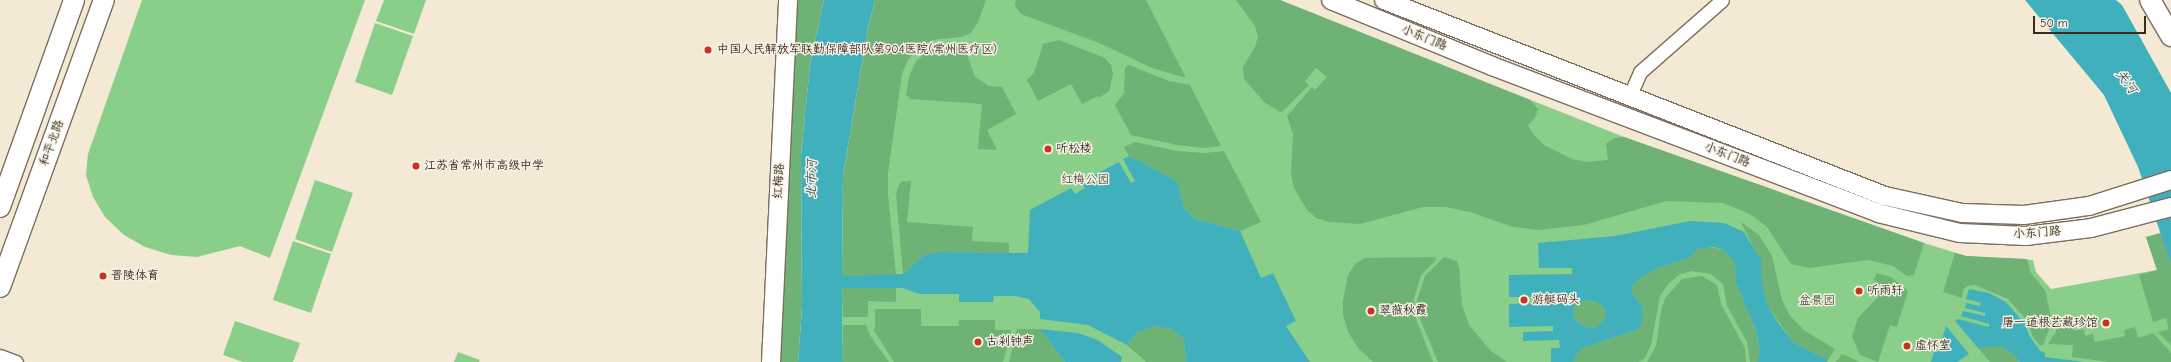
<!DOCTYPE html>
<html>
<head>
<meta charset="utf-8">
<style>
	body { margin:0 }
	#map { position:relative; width:2171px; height:362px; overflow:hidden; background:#f4e9d4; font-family:"Comic Neue","LXGW WenKai TC",sans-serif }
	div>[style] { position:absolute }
	.green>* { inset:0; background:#89cf89 }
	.forest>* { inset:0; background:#6eb275 }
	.water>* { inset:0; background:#41b0bd }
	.roads { filter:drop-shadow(1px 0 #7c6d5e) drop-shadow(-1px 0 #7c6d5e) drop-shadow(0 1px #7c6d5e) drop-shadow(0 -1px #7c6d5e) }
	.street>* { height:13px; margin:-6.5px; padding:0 6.5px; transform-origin:6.5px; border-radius:6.5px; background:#fff }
	.secondary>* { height:18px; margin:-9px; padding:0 9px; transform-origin:9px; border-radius:9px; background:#fff }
	.primary>* { height:20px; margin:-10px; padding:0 10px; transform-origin:10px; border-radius:10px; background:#fff }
	.dots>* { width:11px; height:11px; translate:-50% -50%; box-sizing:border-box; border:2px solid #f7f3e8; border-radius:50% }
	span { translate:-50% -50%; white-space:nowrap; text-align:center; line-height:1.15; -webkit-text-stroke:3px #f7f3e8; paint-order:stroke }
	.street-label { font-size:12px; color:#3b2a1e }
	.poi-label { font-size:12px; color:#3b2a1e }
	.left { translate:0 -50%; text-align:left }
	.right { translate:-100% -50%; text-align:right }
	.park-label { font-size:12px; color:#4e5339 }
	.water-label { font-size:13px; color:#3d5956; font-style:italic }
	.scale { position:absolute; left:2033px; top:16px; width:113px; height:18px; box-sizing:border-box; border:2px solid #3b2a1e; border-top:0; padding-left:5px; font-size:12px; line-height:14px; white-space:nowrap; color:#3b2a1e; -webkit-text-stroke:3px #f7f3e8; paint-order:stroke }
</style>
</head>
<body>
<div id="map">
	<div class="green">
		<i style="clip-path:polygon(142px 0,365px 0,270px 258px,240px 246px,197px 257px,171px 255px,145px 247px,124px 235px,105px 217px,93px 197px,86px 175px,88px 154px)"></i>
		<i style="clip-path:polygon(384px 0,426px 0,414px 34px,376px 21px)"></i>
		<i style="clip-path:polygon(875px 0,1280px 0,1624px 137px,1924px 243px,1966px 256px,2033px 260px,2036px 272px,2051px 289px,2157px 270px,2146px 237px,2161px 233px,2171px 264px,2171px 362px,842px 362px,842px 276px)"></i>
		<i style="clip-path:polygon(375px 23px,413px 36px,392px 95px,355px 82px)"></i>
		<i style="clip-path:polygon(315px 180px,353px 193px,332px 252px,295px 239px)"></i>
		<i style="clip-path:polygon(293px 241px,331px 254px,311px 313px,273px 300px)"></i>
		<i style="clip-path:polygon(235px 321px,300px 343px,293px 362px,243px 362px,223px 355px)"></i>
		<i style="clip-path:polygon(458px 352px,480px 360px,479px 362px,454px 362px)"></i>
	</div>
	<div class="forest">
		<i style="clip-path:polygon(791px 0,824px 0,810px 65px,801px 154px,802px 307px,798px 362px,775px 362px)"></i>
		<i style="clip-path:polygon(875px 0,986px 0,978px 22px,971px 33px,961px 37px,932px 40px,919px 47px,908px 60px,902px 74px,888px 173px,888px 194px,896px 275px,842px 276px,843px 176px,867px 32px)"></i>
		<i style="clip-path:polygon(1016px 0,1146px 0,1186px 78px,1152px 68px,1099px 43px,1021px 14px,1015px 6px)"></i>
		<i style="clip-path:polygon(1236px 0,1280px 0,1530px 100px,1538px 109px,1535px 118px,1528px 125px,1534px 135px,1544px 145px,1572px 159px,1587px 162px,1608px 160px,1606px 143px,1615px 138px,1624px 137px,1924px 243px,1914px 275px,1907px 276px,1893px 266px,1868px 260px,1809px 268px,1791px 264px,1767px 227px,1750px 214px,1723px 203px,1666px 201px,1584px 225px,1538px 230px,1513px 227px,1470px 212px,1445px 207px,1423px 207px,1360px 224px,1329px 222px,1316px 218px,1307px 210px,1294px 188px,1291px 175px,1293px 134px,1287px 116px,1312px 87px,1315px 90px,1327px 77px,1316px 68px,1305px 81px,1309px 85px,1283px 111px,1280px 112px,1264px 102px,1244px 79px,1243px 67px,1255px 47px,1258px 37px,1255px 26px)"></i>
		<i style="clip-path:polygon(1059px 40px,1105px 58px,1111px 65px,1113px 74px,1109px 91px,1099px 98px,1098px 96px,1082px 104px,1071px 84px,1038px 101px,1027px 80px,1034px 73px,1043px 44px)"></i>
		<i style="clip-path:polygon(945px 46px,959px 46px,965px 49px,975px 77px,989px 86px,1002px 87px,1016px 114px,987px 130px,997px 150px,978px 149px,982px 104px,911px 99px,906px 95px,909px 77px,916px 61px,929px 50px)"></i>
		<i style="clip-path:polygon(1129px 65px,1169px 81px,1190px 85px,1221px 146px,1204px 148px,1177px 145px,1131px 135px,1115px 105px,1124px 93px,1125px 67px)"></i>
		<i style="clip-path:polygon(1135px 142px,1177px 151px,1204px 153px,1224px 151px,1261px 222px,1240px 231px,1195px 219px,1184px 208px,1177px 181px,1129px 156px,1124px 147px)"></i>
		<i style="clip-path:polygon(903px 181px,911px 181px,907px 222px,973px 227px,972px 241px,1009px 243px,1009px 253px,938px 252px,924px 255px,903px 274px,896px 194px,899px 184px)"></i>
		<i style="clip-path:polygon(1741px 222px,1759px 235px,1772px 256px,1782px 300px,1790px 316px,1805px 331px,1835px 349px,1828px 360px,1794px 343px,1768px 307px,1762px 283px,1760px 260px)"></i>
		<i style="clip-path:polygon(2161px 233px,2171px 264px,2171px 345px,2158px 332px,2169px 329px,2166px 318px,2153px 322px,2139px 275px,2157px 270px,2146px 237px)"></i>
		<i style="clip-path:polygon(1706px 247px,1722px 249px,1735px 263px,1736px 283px,1756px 330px,1760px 352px,1757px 362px,1750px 362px,1747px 342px,1727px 306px,1723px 284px,1711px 274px,1692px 271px,1680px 274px,1669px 283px,1660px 296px,1651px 345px,1645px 358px,1639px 362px,1573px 362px,1580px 349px,1639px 329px,1642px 322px,1642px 306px,1631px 292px,1632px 285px,1640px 278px,1658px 268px,1689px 258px,1697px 249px)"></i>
		<i style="clip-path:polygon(1955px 253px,1966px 256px,2027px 259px,2031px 273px,2045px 290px,2052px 322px,2043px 345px,2040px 346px,2032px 335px,2029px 323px,2008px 299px,1975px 285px,1967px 286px,1963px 290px,1962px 298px,1943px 292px)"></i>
		<i style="clip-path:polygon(1435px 257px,1436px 260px,1421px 275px,1414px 299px,1414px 314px,1433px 362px,1373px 362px,1358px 348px,1348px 332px,1343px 314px,1343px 300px,1348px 275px,1355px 264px,1365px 258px)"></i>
		<i style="clip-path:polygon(1444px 257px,1457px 261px,1459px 267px,1462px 305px,1469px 325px,1491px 351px,1507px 362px,1438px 362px,1418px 314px,1417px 300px,1425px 276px)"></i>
		<i style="clip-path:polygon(1877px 273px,1891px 277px,1908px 291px,1897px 327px,1890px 325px,1878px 362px,1860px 355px,1852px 336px,1858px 318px,1879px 296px,1874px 279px)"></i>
		<i style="clip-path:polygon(1702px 276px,1717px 285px,1721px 304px,1745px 348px,1746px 362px,1647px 362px,1656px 346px,1661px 311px,1665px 298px,1682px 279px)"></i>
		<i style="clip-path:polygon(842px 288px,896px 288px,896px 302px,868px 301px,868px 317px,843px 317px)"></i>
		<i style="clip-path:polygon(1586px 300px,1597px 302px,1606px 310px,1604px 320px,1595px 328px,1583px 326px,1573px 317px,1574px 306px)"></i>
		<i style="clip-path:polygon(875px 309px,921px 309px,921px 326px,959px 326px,959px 320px,995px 320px,995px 330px,1011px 330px,1009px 341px,1003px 362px,894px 362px,873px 329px,875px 329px)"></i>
		<i style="clip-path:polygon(2071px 316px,2074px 331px,2084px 329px,2085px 336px,2093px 334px,2095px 342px,2125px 336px,2124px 330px,2135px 327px,2138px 338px,2153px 333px,2171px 353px,2171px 362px,2109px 362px,2072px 357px,2073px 345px,2048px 344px,2056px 332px,2057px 319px)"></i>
		<i style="clip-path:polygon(843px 325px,866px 325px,871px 337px,889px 362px,842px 362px)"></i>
		<i style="clip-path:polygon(1155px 326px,1171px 329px,1184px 339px,1186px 362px,1146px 362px,1127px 345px,1137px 332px)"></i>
		<i style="clip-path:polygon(1017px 329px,1040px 329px,1065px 362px,1009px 362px)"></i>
		<i style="clip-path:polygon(1992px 346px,2000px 346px,2013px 354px,2020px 362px,1990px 362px,1978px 348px)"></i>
		<i style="clip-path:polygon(1842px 354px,1849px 357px,1860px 362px,1836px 362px)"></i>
	</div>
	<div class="water">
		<i style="clip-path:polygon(824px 0,875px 0,867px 32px,843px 176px,842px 276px,903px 274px,924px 255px,938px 252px,1028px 253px,1030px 210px,1071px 188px,1075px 194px,1085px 188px,1081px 182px,1119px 162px,1131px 183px,1135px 181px,1123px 159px,1129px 156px,1177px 181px,1184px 208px,1195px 219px,1240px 231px,1261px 278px,1273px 273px,1296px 321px,1286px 326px,1310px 362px,1186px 362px,1184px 339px,1171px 329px,1155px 326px,1137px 332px,1127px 345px,1088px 325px,1040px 319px,1040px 312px,1029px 299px,1015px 296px,994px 296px,993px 302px,959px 302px,959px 294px,919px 294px,902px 288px,842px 288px,842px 362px,798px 362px,802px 307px,801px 154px,810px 65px)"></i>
		<i style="clip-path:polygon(2025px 0,2116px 0,2122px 5px,2171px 93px,2171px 264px,2138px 167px,2104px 95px)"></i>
		<i style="clip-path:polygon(evenodd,1690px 221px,1724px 223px,1744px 232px,1761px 260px,1762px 283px,1768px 307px,1779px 324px,1794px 343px,1828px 360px,1827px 362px,1757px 362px,1760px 352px,1756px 330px,1736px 283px,1735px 263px,1722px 249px,1714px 247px,1697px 249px,1689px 258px,1658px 268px,1640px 278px,1633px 285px,1631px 292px,1642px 306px,1642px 322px,1639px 329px,1580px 349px,1573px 362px,1551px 362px,1551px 348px,1560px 348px,1559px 340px,1523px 341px,1523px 332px,1553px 331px,1553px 326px,1509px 327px,1509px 304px,1551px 303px,1551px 297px,1509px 297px,1509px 275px,1572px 274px,1572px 268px,1539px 268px,1538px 243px,1615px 236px,1690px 221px,1586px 300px,1597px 302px,1606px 310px,1604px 320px,1595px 328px,1583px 326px,1573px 317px,1574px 306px,1586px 300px)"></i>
		<i style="clip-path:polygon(1969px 289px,1989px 293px,2006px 302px,2025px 324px,2029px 335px,2040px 351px,2045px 353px,2045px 357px,2085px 362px,2020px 362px,2013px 354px,2000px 346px,1978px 348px,1955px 321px,1958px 319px,1989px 327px,1989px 324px,1961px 316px,1963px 311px,1985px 316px,1985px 313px,1965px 308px,1966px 303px,1980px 306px,1981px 303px,1966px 299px)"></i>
		<i style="clip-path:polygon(1946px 326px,1969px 354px,1957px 362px,1931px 362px,1934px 352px,1938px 352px)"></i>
		<i style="clip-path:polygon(1040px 329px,1078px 333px,1098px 340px,1122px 357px,1121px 362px,1065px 362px)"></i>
	</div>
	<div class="roads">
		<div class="street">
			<i style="left:1629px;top:97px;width:27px;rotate:-66deg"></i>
			<i style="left:1640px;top:72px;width:109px;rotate:-41.3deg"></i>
			<i style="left:0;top:356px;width:17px;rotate:21deg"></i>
		</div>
		<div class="secondary">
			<i style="left:1331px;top:0;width:174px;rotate:22.3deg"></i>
			<i style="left:1492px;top:66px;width:413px;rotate:20.8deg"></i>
			<i style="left:1878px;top:213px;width:84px;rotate:13.7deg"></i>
			<i style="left:1960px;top:233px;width:66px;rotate:2.6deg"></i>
			<i style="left:2026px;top:236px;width:65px;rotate:-7deg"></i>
			<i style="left:2091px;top:228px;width:83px;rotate:-14.7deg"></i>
			<i style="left:1384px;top:0;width:538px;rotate:21.37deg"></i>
			<i style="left:1885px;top:196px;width:79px;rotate:12.4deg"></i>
			<i style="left:1962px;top:213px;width:62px;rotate:1.8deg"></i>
			<i style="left:2024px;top:215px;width:66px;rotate:-7.9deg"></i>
			<i style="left:2089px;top:206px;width:86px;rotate:-17.6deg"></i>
			<i style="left:771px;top:362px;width:362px;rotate:-87.3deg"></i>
		</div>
		<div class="primary">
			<i style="left:2150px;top:0;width:42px;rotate:59.7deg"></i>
			<i style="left:0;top:207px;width:220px;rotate:-70.3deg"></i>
			<i style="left:0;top:287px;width:305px;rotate:-70.1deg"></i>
		</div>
	</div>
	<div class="dots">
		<i style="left:708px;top:50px;background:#c8321e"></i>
		<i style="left:1048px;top:149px;background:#c8321e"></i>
		<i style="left:416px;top:166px;background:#c8321e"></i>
		<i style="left:103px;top:276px;background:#c8321e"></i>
		<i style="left:1859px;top:291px;background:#c8321e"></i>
		<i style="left:1524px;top:300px;background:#c8321e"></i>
		<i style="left:1371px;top:311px;background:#c8321e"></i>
		<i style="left:2106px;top:323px;background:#c8321e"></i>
		<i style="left:978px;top:342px;background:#c8321e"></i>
		<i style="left:1907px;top:346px;background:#c8321e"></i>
	</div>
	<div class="street-label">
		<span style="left:1424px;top:38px;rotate:22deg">小东门路</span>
		<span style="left:52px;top:143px;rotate:-70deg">和平北路</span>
		<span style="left:1727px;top:155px;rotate:21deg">小东门路</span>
		<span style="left:779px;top:181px;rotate:-87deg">红梅路</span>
		<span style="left:2037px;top:233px;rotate:-4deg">小东门路</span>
	</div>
	<div class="poi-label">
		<span class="left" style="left:717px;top:50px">中国人民解放军联勤保障部队第904医院(常州医疗区)</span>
		<span class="left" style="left:1056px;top:149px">听松楼</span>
		<span class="left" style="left:424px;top:166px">江苏省常州市高级中学</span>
		<span class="left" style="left:111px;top:276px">晋陵体育</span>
		<span class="left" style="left:1867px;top:291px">听雨轩</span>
		<span class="left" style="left:1532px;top:300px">游艇码头</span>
		<span class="left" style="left:1379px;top:311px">翠薇秋霞</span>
		<span class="right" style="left:2098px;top:323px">屠一道根艺藏珍馆</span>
		<span class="left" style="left:986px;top:342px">古刹钟声</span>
		<span class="left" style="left:1915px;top:346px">虚怀室</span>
	</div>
	<div class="park-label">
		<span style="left:1085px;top:180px">红梅公园</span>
		<span style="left:1817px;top:301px">盆景园</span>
	</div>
	<div class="water-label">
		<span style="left:2126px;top:82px;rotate:54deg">关河</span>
		<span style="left:812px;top:179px;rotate:-89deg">北市河</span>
	</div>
	<div class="scale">50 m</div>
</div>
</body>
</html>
